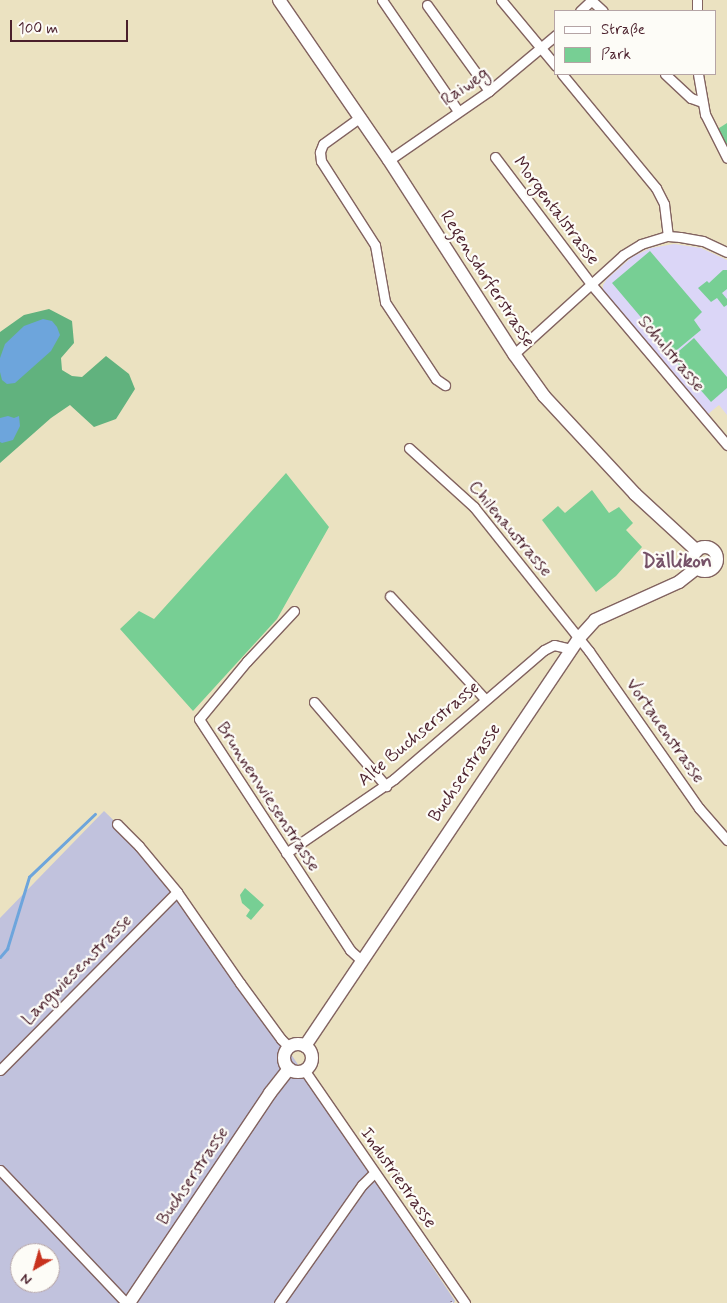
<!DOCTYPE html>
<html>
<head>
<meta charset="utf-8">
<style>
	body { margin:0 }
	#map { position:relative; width:727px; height:1303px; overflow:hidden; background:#ebe2c1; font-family:Mynerve,sans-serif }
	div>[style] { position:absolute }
	.built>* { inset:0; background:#dbd6f7 }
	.industrial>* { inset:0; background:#c1c2dd }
	.green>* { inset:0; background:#77cf94 }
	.forest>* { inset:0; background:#61b27e }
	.water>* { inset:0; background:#6da5dc }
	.stream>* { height:2.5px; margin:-1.25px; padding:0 1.25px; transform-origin:1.25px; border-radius:1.25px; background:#6da5dc }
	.roads { filter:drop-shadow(1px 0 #826360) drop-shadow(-1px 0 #826360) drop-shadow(0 1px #826360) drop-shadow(0 -1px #826360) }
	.street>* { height:9px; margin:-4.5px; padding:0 4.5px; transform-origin:4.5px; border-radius:4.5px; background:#fff }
	.secondary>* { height:12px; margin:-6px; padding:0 6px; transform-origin:6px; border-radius:6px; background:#fff }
	.secondary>.ring { margin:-6px; padding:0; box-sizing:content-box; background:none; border:12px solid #fff; border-radius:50% }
	.rail>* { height:4.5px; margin-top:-2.25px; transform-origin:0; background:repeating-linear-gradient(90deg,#fdfcf7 0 8px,#4a1f2b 0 16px); box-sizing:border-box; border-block:1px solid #4a1f2b }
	span { translate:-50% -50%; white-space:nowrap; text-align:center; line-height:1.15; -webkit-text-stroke:4.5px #fdfcf7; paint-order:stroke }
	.street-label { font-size:18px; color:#4a1f2b }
	.quarter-label { font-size:20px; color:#765268; font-weight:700 }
	.legend { position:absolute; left:554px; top:10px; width:162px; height:65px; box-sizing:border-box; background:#fdfcf7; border:1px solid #b5a4a5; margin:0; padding:6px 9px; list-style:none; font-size:15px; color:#4a1f2b }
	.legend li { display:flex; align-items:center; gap:10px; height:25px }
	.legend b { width:25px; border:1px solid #b5a4a5 }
	.north { position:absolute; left:10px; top:1243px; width:50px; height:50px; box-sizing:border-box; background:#fdfcf7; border:1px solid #b5a4a5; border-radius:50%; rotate:218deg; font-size:14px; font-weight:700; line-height:20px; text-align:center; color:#4a1f2b }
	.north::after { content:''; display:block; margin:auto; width:18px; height:22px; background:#c8321e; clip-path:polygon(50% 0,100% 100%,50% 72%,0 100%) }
	.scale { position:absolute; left:10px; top:20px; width:118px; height:22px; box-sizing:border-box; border:2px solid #4a1f2b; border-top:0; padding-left:6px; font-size:15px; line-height:18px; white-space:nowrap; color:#4a1f2b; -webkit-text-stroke:4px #fdfcf7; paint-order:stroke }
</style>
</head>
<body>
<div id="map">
	<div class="built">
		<i style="clip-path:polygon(674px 244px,701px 248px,727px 260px,727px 415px,719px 405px,708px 414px,603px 290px,603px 285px,607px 279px,632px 257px,651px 248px)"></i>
	</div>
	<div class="industrial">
		<i style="clip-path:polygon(evenodd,104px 811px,134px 840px,281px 1039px,455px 1301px,454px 1303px,0 1303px,0 918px,104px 811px,20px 1253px,50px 1253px,50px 1283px,20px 1283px,20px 1253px)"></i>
	</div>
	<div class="green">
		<i style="clip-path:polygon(727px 123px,727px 151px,716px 130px)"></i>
		<i style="clip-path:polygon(650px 251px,702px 312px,694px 320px,701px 330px,672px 354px,612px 283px)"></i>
		<i style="clip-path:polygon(723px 270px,727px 270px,727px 289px,722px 293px,727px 299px,727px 305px,724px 307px,717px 298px,711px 302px,698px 288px,707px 281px,709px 283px)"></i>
		<i style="clip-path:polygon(694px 338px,727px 377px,727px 388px,711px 402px,672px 357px)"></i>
		<i style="clip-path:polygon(286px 473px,329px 527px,277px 619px,193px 711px,120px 629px,139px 611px,154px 619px)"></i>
		<i style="clip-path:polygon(592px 490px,609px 513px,619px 507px,633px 523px,626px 530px,642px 547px,616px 576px,596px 592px,542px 520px,558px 506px,565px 513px)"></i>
		<i style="clip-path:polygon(245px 888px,264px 905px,251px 920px,246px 916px,250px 910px,242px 903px,240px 895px)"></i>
	</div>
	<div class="forest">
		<i style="clip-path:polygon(49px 309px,72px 321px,74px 343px,61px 358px,62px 370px,72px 376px,82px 377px,106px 356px,129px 374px,135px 389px,116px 419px,94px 427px,70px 405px,51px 418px,0 463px,0 332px,24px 315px)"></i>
	</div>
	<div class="water">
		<i style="clip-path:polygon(43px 319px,52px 321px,57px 327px,60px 335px,51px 351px,15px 383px,7px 384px,2px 380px,0 372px,0 358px,5px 344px,24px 326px)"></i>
		<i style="clip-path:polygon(8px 416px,14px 418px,19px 416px,20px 426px,13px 440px,2px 443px,0 442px,0 418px)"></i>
	</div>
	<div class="stream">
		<i style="left:0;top:957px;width:11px;rotate:-49deg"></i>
		<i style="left:7px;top:949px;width:75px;rotate:-73deg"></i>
		<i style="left:29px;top:877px;width:91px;rotate:-43.7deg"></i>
	</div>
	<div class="roads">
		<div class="street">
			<i style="left:382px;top:0;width:135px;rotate:55.6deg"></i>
			<i style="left:501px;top:0;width:86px;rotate:50.2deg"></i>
			<i style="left:591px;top:0;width:16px;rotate:43deg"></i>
			<i style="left:427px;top:5px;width:106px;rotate:54.2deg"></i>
			<i style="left:580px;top:11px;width:16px;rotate:-43deg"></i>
			<i style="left:697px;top:11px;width:11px;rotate:-90deg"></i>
			<i style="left:562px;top:74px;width:148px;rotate:50.5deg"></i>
			<i style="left:656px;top:188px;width:18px;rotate:63deg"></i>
			<i style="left:664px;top:204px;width:32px;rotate:83deg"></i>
			<i style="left:665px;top:74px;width:35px;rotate:43deg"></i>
			<i style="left:691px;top:98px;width:12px;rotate:20deg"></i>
			<i style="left:698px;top:74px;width:41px;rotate:80.1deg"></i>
			<i style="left:705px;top:114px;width:49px;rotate:63.4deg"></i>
			<i style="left:359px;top:118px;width:44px;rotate:144.2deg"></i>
			<i style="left:323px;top:144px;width:9px;rotate:111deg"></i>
			<i style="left:320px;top:152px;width:9px;rotate:84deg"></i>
			<i style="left:321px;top:161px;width:100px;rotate:57.3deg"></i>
			<i style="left:375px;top:245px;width:58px;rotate:80deg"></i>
			<i style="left:385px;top:302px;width:92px;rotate:56.5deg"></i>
			<i style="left:436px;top:379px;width:11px;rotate:34deg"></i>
			<i style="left:495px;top:157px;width:159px;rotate:52.9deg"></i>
			<i style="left:591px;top:284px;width:211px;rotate:49.8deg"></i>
			<i style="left:389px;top:160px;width:121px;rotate:-34.6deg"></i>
			<i style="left:489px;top:91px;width:87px;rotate:-39.9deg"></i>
			<i style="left:514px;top:354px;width:147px;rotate:-42.2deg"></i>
			<i style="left:623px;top:255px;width:21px;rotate:-31deg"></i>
			<i style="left:641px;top:244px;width:28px;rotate:-17deg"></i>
			<i style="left:668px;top:236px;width:12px;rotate:5deg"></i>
			<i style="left:680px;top:237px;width:23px;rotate:10deg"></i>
			<i style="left:703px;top:241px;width:26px;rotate:25deg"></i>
			<i style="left:409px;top:448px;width:88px;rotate:42.2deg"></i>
			<i style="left:474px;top:507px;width:184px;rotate:51.4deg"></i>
			<i style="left:589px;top:651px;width:192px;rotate:55deg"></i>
			<i style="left:699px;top:808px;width:43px;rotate:48.8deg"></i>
			<i style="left:390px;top:596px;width:140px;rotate:47.3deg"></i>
			<i style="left:294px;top:611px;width:69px;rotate:133.2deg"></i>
			<i style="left:247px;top:661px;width:75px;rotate:129.6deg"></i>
			<i style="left:199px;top:719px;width:276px;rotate:56.8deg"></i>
			<i style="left:350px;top:950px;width:15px;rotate:42deg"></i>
			<i style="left:314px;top:702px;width:111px;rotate:49.4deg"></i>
			<i style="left:117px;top:824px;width:31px;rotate:45deg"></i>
			<i style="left:139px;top:846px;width:60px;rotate:50.4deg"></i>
			<i style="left:177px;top:892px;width:111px;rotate:55.3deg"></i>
			<i style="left:240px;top:983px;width:69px;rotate:53.8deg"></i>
			<i style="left:281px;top:1039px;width:11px;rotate:45deg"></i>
			<i style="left:286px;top:853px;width:131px;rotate:-34.4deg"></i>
			<i style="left:394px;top:779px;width:198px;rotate:-40.7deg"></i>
			<i style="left:544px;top:650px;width:11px;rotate:-27deg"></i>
			<i style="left:554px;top:645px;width:17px;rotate:13deg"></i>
			<i style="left:0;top:1070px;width:251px;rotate:-45.2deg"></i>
			<i style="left:305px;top:1071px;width:282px;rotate:55.4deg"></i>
			<i style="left:0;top:1170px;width:183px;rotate:46.5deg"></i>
			<i style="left:279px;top:1303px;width:144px;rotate:-54.9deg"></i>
			<i style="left:362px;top:1185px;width:17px;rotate:-45deg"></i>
		</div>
		<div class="secondary">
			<i style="left:279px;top:0;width:194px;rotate:55.5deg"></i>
			<i style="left:389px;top:160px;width:231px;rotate:57.2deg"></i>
			<i style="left:514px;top:354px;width:52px;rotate:54.5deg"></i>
			<i style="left:544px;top:396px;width:134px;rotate:47.1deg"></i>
			<i style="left:635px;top:494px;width:84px;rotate:42.6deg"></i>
			<i class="ring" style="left:693px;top:547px;width:12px;height:12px"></i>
			<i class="ring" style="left:284px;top:1044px;width:16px;height:16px"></i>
			<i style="left:305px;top:1046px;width:491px;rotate:-56.1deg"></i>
			<i style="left:579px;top:638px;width:24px;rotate:-48deg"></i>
			<i style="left:595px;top:620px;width:92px;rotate:-24.3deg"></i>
			<i style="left:679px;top:582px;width:23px;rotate:-38deg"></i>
			<i style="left:129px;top:1303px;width:253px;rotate:-56.1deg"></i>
			<i style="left:270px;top:1093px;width:31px;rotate:-52deg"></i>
		</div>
	</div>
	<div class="rail">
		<i style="left:452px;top:1303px;width:1px;rotate:-45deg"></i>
	</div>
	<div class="street-label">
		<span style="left:465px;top:87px;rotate:-35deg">Raiweg</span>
		<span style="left:556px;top:211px;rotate:53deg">Morgentalstrasse</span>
		<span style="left:487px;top:279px;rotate:57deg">Regensdorferstrasse</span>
		<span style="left:671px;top:354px;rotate:50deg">Schulstrasse</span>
		<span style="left:510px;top:529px;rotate:50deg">Chilenaustrasse</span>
		<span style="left:665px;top:731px;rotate:55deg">Vortauenstrasse</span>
		<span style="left:419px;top:734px;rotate:-40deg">Alte Buchserstrasse</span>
		<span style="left:465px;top:773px;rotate:-56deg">Buchserstrasse</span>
		<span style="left:268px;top:797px;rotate:57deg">Brunnenwiesenstrasse</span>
		<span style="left:77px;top:970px;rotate:-45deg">Langwiesenstrasse</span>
		<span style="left:193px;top:1176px;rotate:-56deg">Buchserstrasse</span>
		<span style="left:398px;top:1178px;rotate:55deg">Industriestrasse</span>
	</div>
	<div class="quarter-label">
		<span style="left:677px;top:561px">Dällikon</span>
	</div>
	<ul class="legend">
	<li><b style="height:6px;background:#fff"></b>Straße</li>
	<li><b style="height:14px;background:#77cf94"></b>Park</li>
	</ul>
	<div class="north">N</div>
	<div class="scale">100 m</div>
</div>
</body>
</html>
